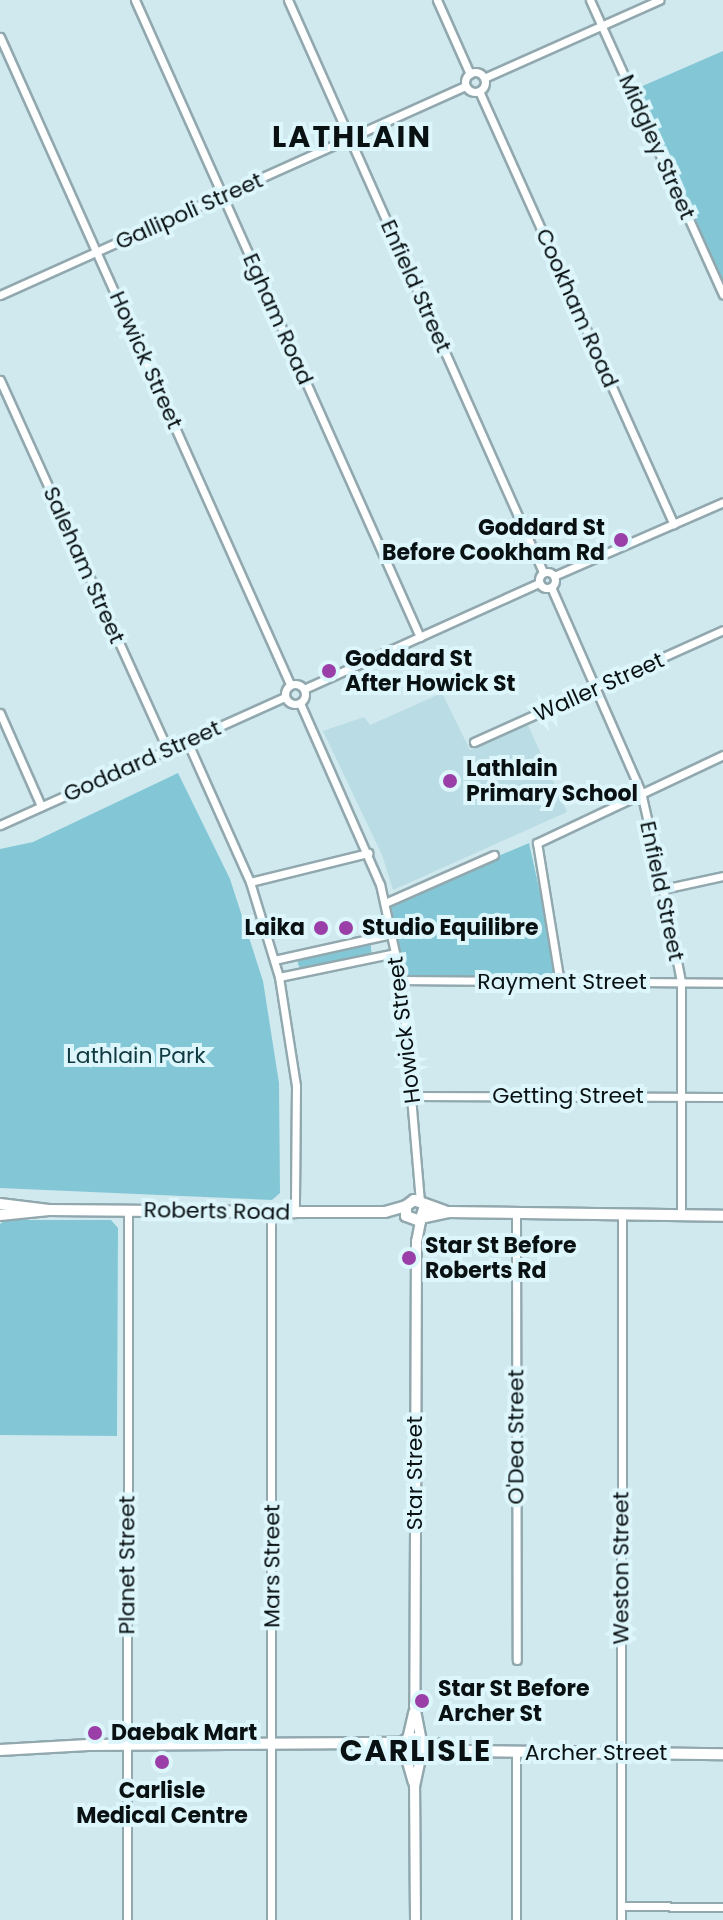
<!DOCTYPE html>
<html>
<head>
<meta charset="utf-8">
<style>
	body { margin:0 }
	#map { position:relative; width:723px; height:1920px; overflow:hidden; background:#d0e9ee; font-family:Poppins,sans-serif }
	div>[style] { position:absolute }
	.built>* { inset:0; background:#badce4 }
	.green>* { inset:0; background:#83c7d6 }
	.roads { filter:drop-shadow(2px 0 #91a8ae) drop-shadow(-2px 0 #91a8ae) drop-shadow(0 2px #91a8ae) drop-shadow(0 -2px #91a8ae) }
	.minor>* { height:7px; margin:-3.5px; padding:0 3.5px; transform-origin:3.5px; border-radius:3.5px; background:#fff }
	.minor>.ring { margin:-3.5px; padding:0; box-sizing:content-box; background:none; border:7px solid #fff; border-radius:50% }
	.tertiary>* { height:9px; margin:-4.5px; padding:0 4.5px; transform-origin:4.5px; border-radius:4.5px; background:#fff }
	.secondary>* { height:10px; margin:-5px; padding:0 5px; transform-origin:5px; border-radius:5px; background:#fff }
	.secondary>.ring { margin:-5px; padding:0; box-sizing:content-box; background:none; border:10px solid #fff; border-radius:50% }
	.dots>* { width:22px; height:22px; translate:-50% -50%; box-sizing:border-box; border:4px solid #ddf6fc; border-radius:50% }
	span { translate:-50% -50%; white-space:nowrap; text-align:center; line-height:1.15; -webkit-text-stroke:8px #ddf6fc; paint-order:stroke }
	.street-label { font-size:22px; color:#091113 }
	.poi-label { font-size:22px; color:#091113; font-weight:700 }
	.right { translate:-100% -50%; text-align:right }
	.left { translate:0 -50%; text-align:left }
	.park-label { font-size:22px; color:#103941 }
	.district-label { font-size:30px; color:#091113; font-weight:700; letter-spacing:2px }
</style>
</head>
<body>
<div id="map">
	<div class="built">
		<i style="clip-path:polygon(442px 693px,470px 750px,528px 725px,567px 812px,393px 890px,382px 855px,323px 731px,364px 717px,370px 725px)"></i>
	</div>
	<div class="green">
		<i style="clip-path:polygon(723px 51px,723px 294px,631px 91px)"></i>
		<i style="clip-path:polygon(178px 773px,230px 879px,263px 981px,279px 1083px,280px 1193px,272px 1200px,0 1188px,0 849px,33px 842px)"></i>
		<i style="clip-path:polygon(529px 843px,560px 983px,401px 980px,391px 902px)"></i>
		<i style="clip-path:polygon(370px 938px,372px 958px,302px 972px,298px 964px,298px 956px)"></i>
		<i style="clip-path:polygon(5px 1220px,111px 1220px,118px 1228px,117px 1436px,0 1435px,0 1224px)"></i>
	</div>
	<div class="roads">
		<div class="minor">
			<i style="left:135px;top:0;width:698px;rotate:65.9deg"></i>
			<i style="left:288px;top:0;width:626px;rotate:65.97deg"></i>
			<i style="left:437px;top:0;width:81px;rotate:66deg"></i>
			<i style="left:590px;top:0;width:323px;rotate:65.7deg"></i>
			<i style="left:0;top:37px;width:709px;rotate:65.86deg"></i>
			<i class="ring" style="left:465px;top:72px;width:13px;height:13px"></i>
			<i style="left:484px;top:78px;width:192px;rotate:-24deg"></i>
			<i style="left:479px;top:91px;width:475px;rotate:65.8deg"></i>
			<i style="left:0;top:295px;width:510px;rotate:-24.2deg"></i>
			<i style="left:0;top:380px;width:406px;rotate:65.6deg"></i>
			<i class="ring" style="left:539px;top:572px;width:9px;height:9px"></i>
			<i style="left:554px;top:576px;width:184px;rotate:-23.6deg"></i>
			<i style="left:551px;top:587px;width:224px;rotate:66.3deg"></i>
			<i style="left:641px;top:792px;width:99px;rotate:77.2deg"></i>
			<i style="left:663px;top:889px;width:95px;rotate:79deg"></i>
			<i style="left:681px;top:982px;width:233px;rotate:90deg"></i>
			<i class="ring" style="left:285px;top:684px;width:13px;height:13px"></i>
			<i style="left:304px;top:689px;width:258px;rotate:-24.3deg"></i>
			<i style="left:300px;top:703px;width:198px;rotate:66.2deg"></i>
			<i style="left:380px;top:884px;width:98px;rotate:77.7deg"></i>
			<i style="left:401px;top:980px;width:222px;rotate:85.1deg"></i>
			<i style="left:0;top:713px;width:102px;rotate:66.2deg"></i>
			<i style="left:187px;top:741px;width:154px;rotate:65.9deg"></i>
			<i style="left:250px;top:882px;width:99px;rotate:73deg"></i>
			<i style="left:279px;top:977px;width:110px;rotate:81.1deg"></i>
			<i style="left:296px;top:1086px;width:126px;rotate:90.5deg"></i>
			<i style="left:474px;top:742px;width:273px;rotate:-24.2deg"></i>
			<i style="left:0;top:825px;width:312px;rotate:-24.2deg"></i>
			<i style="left:250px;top:882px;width:122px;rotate:-13.8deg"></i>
			<i style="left:663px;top:889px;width:61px;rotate:-12.2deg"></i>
			<i style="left:385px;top:903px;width:119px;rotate:-23.8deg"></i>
			<i style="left:274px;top:960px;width:120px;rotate:-12.5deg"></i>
			<i style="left:279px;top:977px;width:118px;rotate:-11.7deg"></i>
			<i style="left:401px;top:980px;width:322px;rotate:0.5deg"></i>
			<i style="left:560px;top:983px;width:142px;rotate:-99.3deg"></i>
			<i style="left:537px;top:843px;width:206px;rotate:-25.3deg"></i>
			<i style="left:413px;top:1096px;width:310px;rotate:0.2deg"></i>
			<i style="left:516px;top:1214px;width:446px;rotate:89.9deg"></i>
			<i style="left:621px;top:1906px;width:102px;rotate:0.6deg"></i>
			<i style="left:127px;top:1920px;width:709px;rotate:-89.92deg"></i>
			<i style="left:271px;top:1920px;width:708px;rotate:-90deg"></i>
			<i style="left:516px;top:1920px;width:169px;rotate:-90deg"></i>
			<i style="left:621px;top:1920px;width:704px;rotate:-89.92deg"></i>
		</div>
		<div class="tertiary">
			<i style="left:420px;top:1221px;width:20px;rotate:101deg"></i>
			<i style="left:416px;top:1241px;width:464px;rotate:90.2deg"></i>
			<i style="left:414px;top:1705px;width:38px;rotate:79deg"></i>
			<i style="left:407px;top:1739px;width:28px;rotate:-77deg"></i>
			<i style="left:406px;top:1758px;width:25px;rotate:74deg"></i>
			<i style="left:415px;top:1920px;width:134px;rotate:-90.4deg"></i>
			<i style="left:414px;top:1786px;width:30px;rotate:-78deg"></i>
		</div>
		<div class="secondary">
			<i style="left:0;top:1204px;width:49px;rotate:7deg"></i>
			<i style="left:49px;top:1210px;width:246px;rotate:0.5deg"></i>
			<i style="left:295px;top:1212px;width:90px"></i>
			<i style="left:385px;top:1212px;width:22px;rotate:-16deg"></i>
			<i style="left:425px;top:1206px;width:16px;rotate:108deg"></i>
			<i style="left:420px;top:1221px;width:15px;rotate:-160deg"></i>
			<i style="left:406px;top:1216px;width:10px;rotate:-90deg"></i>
			<i style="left:406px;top:1206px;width:10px;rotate:-37deg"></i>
			<i style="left:414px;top:1200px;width:33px;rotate:20deg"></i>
			<i style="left:0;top:1215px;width:49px;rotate:-5.8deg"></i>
			<i style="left:425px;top:1217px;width:24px;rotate:-12deg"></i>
			<i style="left:448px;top:1212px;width:275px;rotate:0.8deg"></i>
			<i class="ring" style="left:401px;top:1738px;width:12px;height:12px"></i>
			<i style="left:422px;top:1744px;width:26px;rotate:2deg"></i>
			<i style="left:0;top:1750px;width:88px;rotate:-3.3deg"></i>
			<i style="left:88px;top:1745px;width:315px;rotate:-0.4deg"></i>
			<i style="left:378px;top:1751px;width:25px;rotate:9deg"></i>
			<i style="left:421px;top:1755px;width:41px;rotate:-5.6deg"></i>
			<i style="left:462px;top:1751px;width:261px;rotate:0.7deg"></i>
		</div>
	</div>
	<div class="dots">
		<i style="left:621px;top:540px;background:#9b3fa8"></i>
		<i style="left:329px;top:671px;background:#9b3fa8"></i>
		<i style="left:450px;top:781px;background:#9b3fa8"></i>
		<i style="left:321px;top:928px;background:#9b3fa8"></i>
		<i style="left:346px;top:928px;background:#9b3fa8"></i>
		<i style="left:409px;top:1258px;background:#9b3fa8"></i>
		<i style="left:422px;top:1701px;background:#9b3fa8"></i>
		<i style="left:95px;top:1733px;background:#9b3fa8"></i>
		<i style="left:162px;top:1762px;background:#9b3fa8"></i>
	</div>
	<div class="street-label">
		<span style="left:657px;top:147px;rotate:66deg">Midgley Street</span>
		<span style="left:189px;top:211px;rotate:-24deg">Gallipoli Street</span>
		<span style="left:416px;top:286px;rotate:66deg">Enfield Street</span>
		<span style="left:577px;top:308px;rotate:66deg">Cookham Road</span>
		<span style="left:278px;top:319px;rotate:66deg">Egham Road</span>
		<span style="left:146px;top:360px;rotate:66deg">Howick Street</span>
		<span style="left:84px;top:565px;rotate:66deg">Saleham Street</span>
		<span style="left:599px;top:687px;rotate:-24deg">Waller Street</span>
		<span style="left:142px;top:761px;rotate:-24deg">Goddard Street</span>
		<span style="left:662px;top:891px;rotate:78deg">Enfield Street</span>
		<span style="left:562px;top:982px">Rayment Street</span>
		<span style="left:404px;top:1030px;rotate:-97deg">Howick Street</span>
		<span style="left:568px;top:1096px">Getting Street</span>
		<span style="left:217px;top:1211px;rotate:1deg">Roberts Road</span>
		<span style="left:516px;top:1437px;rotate:-90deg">O'Dea Street</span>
		<span style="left:415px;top:1473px;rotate:-90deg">Star Street</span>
		<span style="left:127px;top:1565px;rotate:-90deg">Planet Street</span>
		<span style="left:272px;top:1566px;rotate:-90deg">Mars Street</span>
		<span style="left:621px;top:1568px;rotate:-90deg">Weston Street</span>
		<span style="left:596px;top:1753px">Archer Street</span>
	</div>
	<div class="poi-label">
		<span class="right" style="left:605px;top:540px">Goddard St<br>Before Cookham Rd</span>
		<span class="left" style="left:345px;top:671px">Goddard St<br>After Howick St</span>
		<span class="left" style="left:466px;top:781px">Lathlain<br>Primary School</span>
		<span class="right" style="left:305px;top:928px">Laika</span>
		<span class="left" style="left:362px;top:928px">Studio Equilibre</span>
		<span class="left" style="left:425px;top:1258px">Star St Before<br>Roberts Rd</span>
		<span class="left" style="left:438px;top:1701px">Star St Before<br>Archer St</span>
		<span class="left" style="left:111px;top:1733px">Daebak Mart</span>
		<span style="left:162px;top:1803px">Carlisle<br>Medical Centre</span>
	</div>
	<div class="park-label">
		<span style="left:136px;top:1056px">Lathlain Park</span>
	</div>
	<div class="district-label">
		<span style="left:352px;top:137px">LATHLAIN</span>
		<span style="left:416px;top:1751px">CARLISLE</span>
	</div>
</div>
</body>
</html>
